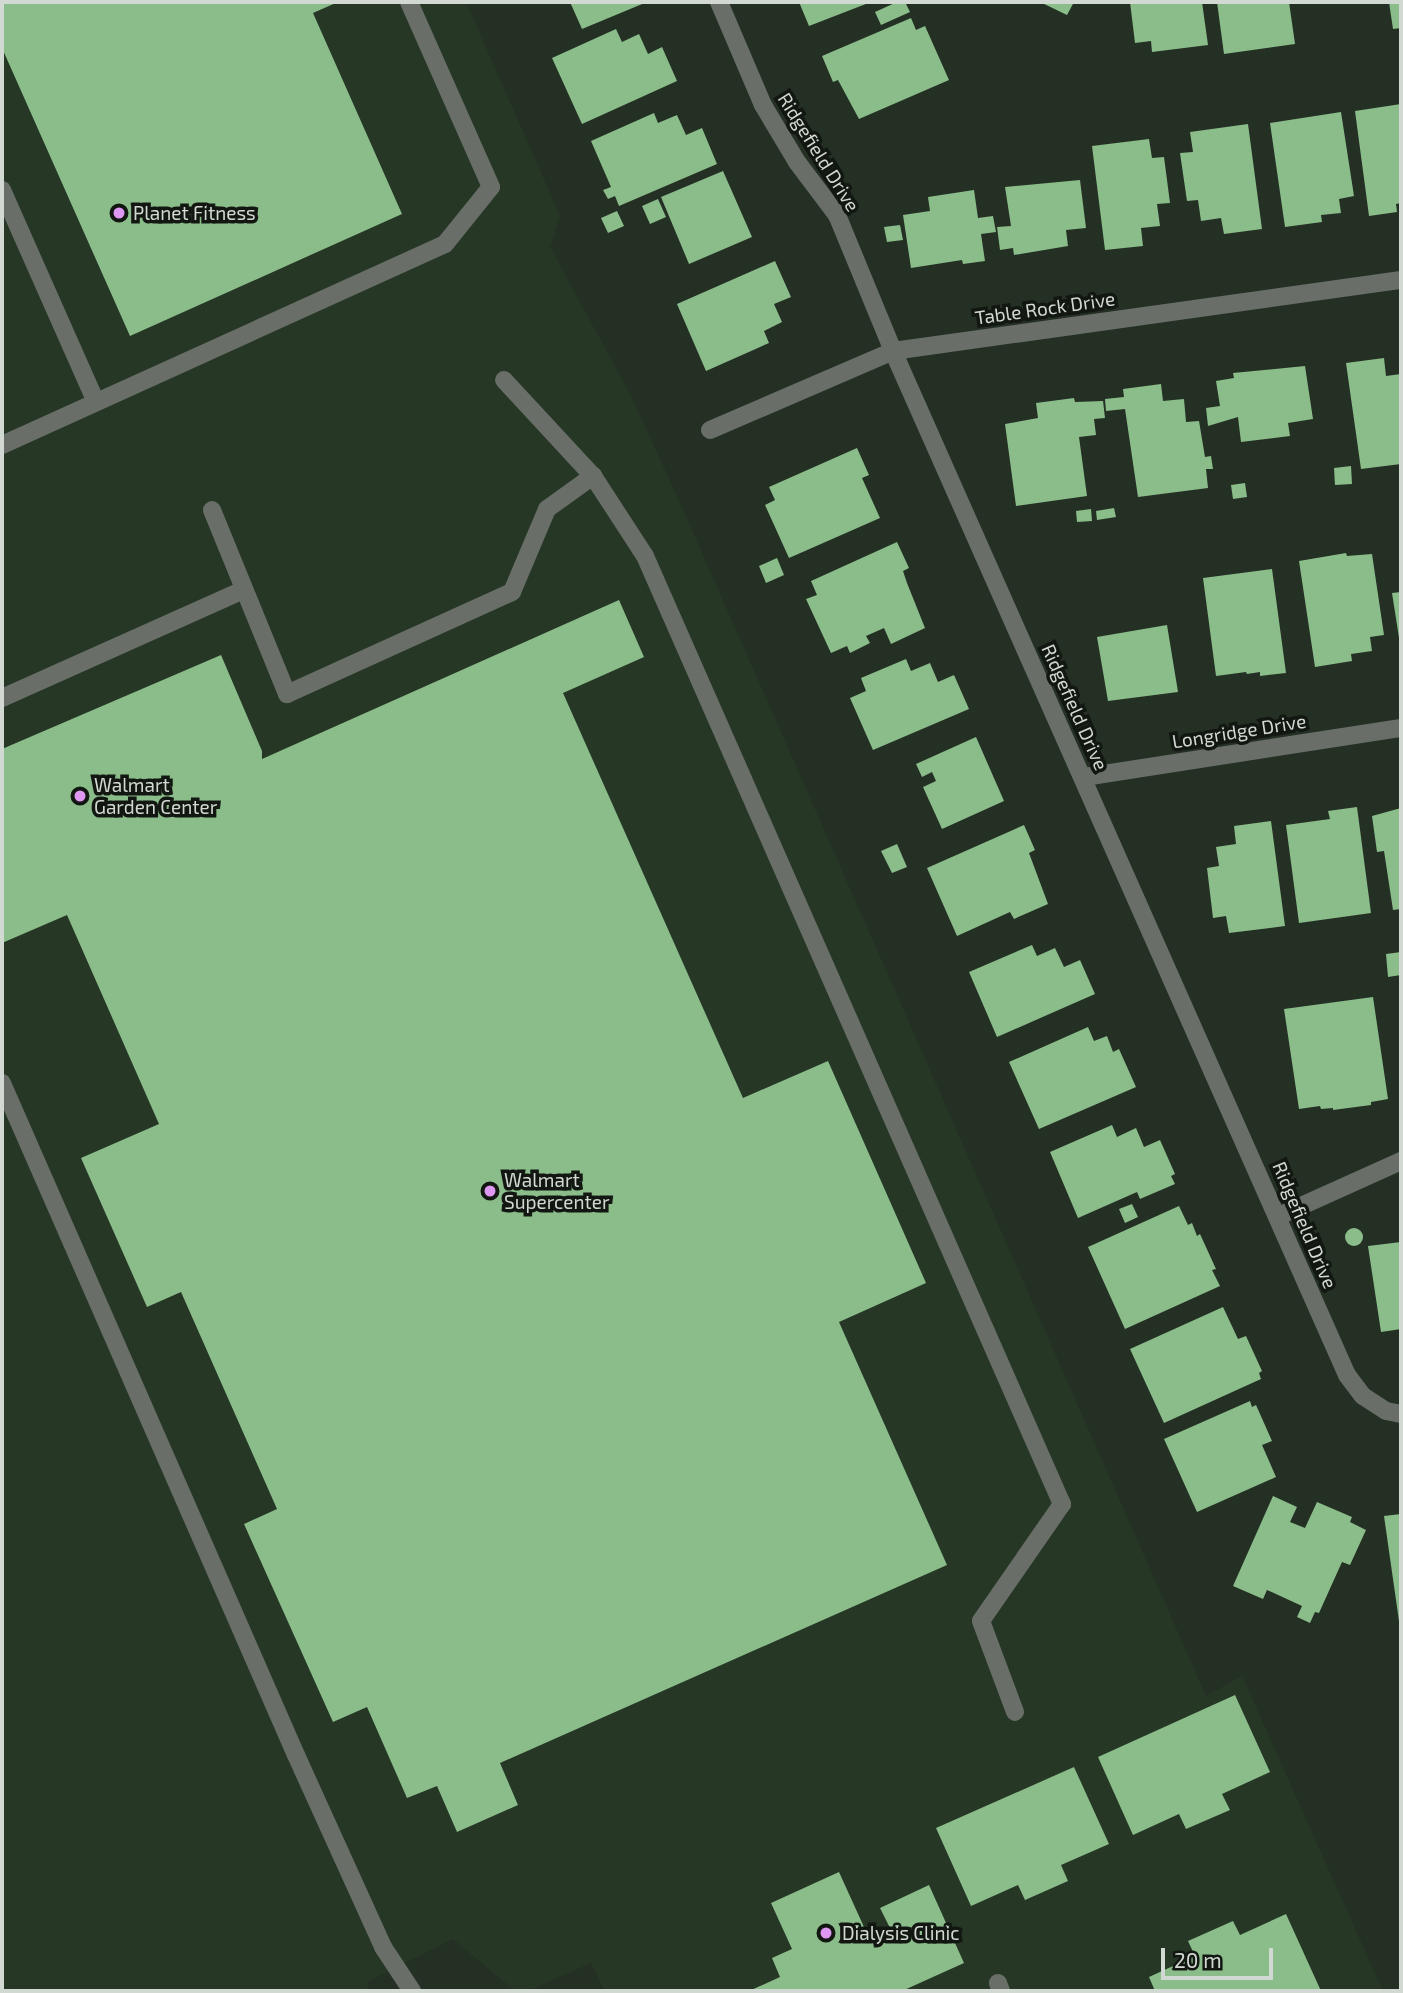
<!DOCTYPE html>
<html>
<head>
<meta charset="utf-8">
<style>
	body { margin:0 }
	#map { position:relative; width:1403px; height:1993px; overflow:hidden; background:#253025; font-family:"Exo 2",sans-serif }
	div>[style] { position:absolute }
	.built>* { inset:0; background:#263726 }
	.building>* { inset:0; background:#8bbd8b }
	.round { border-radius:50% }
	.minor>* { height:18px; margin:-9px; padding:0 9px; transform-origin:9px; border-radius:9px; background:#696e68 }
	.dots>* { width:19px; height:19px; translate:-50% -50%; box-sizing:border-box; border:4px solid #121711; border-radius:50% }
	span { translate:-50% -50%; white-space:nowrap; text-align:center; line-height:1.15; -webkit-text-stroke:7px #121711; paint-order:stroke }
	.street-label { font-size:19px; color:#d2d9d2 }
	.poi-label { font-size:19px; color:#d2d9d2 }
	.left { translate:0 -50%; text-align:left }
	.frame { position:absolute; inset:0; border:4px solid #d2d9d2; pointer-events:none }
	.scale { position:absolute; left:1161px; top:1948px; width:112px; height:32px; box-sizing:border-box; border:4px solid #d2d9d2; border-top:0; padding-left:9px; font-size:21px; line-height:24px; white-space:nowrap; color:#d2d9d2; -webkit-text-stroke:5px #121711; paint-order:stroke }
</style>
</head>
<body>
<div id="map">
	<div class="built">
		<i style="clip-path:polygon(2px 2px,466px 2px,560px 216px,550px 247px,630px 394px,676px 494px,1206px 1696px,1242px 1676px,1383px 1991px,605px 1991px,591px 1963px,528px 1991px,515px 1991px,453px 1939px,367px 1982px,370px 1991px,2px 1991px)"></i>
	</div>
	<div class="building">
		<i style="clip-path:polygon(2px 2px,338px 2px,313px 13px,402px 214px,130px 336px,2px 48px)"></i>
		<i style="clip-path:polygon(570px 2px,647px 2px,582px 29px)"></i>
		<i style="clip-path:polygon(799px 2px,871px 2px,809px 26px)"></i>
		<i style="clip-path:polygon(897px 2px,905px 2px,910px 12px,881px 25px,875px 12px)"></i>
		<i style="clip-path:polygon(1040px 2px,1074px 2px,1067px 15px)"></i>
		<i style="clip-path:polygon(1130px 2px,1202px 2px,1208px 45px,1152px 52px,1151px 41px,1135px 43px)"></i>
		<i style="clip-path:polygon(1217px 2px,1289px 2px,1295px 44px,1224px 54px)"></i>
		<i style="clip-path:polygon(1389px 2px,1401px 2px,1401px 28px,1393px 29px)"></i>
		<i style="clip-path:polygon(911px 18px,916px 30px,925px 26px,949px 80px,859px 119px,838px 80px,833px 82px,822px 56px)"></i>
		<i style="clip-path:polygon(616px 29px,622px 42px,639px 34px,648px 54px,662px 47px,677px 81px,582px 124px,552px 58px)"></i>
		<i style="clip-path:polygon(1401px 104px,1401px 203px,1396px 204px,1397px 212px,1369px 216px,1355px 111px)"></i>
		<i style="clip-path:polygon(1341px 112px,1354px 196px,1339px 199px,1341px 213px,1321px 215px,1322px 222px,1285px 227px,1270px 123px)"></i>
		<i style="clip-path:polygon(654px 113px,658px 123px,677px 115px,686px 135px,702px 128px,717px 164px,619px 206px,615px 196px,608px 199px,603px 190px,611px 187px,591px 141px)"></i>
		<i style="clip-path:polygon(1248px 124px,1262px 229px,1224px 234px,1221px 218px,1201px 221px,1198px 200px,1187px 201px,1180px 153px,1193px 152px,1190px 132px)"></i>
		<i style="clip-path:polygon(1149px 139px,1152px 158px,1164px 157px,1170px 203px,1157px 204px,1160px 226px,1141px 228px,1143px 246px,1105px 250px,1092px 146px)"></i>
		<i style="clip-path:polygon(723px 171px,752px 237px,689px 264px,661px 197px)"></i>
		<i style="clip-path:polygon(1080px 180px,1086px 228px,1066px 230px,1068px 246px,1014px 255px,1013px 248px,1000px 250px,997px 227px,1011px 226px,1005px 187px)"></i>
		<i style="clip-path:polygon(974px 190px,978px 218px,993px 216px,996px 232px,981px 234px,985px 261px,963px 264px,962px 260px,911px 268px,903px 215px,930px 211px,928px 197px)"></i>
		<i style="clip-path:polygon(658px 199px,666px 217px,650px 224px,642px 206px)"></i>
		<i style="clip-path:polygon(617px 211px,624px 226px,608px 233px,601px 218px)"></i>
		<i style="clip-path:polygon(900px 225px,903px 240px,887px 242px,884px 227px)"></i>
		<i style="clip-path:polygon(775px 261px,791px 297px,774px 304px,782px 322px,764px 331px,769px 343px,706px 371px,677px 304px)"></i>
		<i style="clip-path:polygon(1384px 358px,1386px 376px,1401px 374px,1401px 464px,1361px 469px,1346px 363px)"></i>
		<i style="clip-path:polygon(1305px 366px,1313px 419px,1288px 423px,1290px 436px,1241px 442px,1238px 417px,1208px 426px,1206px 408px,1220px 406px,1216px 381px,1234px 378px,1233px 373px)"></i>
		<i style="clip-path:polygon(1161px 384px,1163px 401px,1184px 399px,1186px 422px,1199px 421px,1205px 457px,1211px 456px,1213px 469px,1206px 469px,1208px 488px,1138px 497px,1125px 409px,1106px 411px,1105px 399px,1124px 397px,1123px 389px)"></i>
		<i style="clip-path:polygon(1074px 398px,1075px 402px,1103px 401px,1105px 418px,1094px 419px,1096px 435px,1079px 437px,1087px 496px,1016px 506px,1005px 424px,1038px 418px,1036px 403px)"></i>
		<i style="clip-path:polygon(857px 448px,869px 475px,862px 478px,880px 518px,789px 558px,765px 505px,775px 500px,769px 487px)"></i>
		<i style="clip-path:polygon(1351px 466px,1352px 484px,1335px 485px,1334px 468px)"></i>
		<i style="clip-path:polygon(1245px 483px,1247px 497px,1233px 499px,1231px 485px)"></i>
		<i style="clip-path:polygon(1114px 508px,1116px 517px,1097px 520px,1096px 511px)"></i>
		<i style="clip-path:polygon(1091px 509px,1092px 521px,1077px 522px,1076px 511px)"></i>
		<i style="clip-path:polygon(897px 542px,909px 568px,903px 571px,907px 583px,925px 628px,891px 644px,884px 628px,866px 636px,870px 643px,850px 653px,847px 646px,831px 653px,806px 599px,817px 595px,811px 581px)"></i>
		<i style="clip-path:polygon(1346px 553px,1347px 556px,1372px 554px,1384px 635px,1370px 637px,1372px 651px,1351px 654px,1352px 661px,1315px 667px,1299px 561px)"></i>
		<i style="clip-path:polygon(777px 558px,784px 575px,766px 583px,759px 566px)"></i>
		<i style="clip-path:polygon(1272px 569px,1286px 673px,1260px 676px,1260px 672px,1247px 674px,1246px 672px,1216px 676px,1203px 578px)"></i>
		<i style="clip-path:polygon(1401px 592px,1401px 643px,1400px 644px,1392px 593px)"></i>
		<i style="clip-path:polygon(619px 600px,644px 657px,563px 693px,743px 1098px,828px 1061px,926px 1283px,839px 1322px,947px 1565px,500px 1763px,518px 1805px,457px 1832px,437px 1786px,407px 1798px,367px 1707px,333px 1722px,244px 1524px,277px 1509px,181px 1292px,147px 1307px,81px 1158px,159px 1124px,67px 915px,2px 943px,2px 749px,221px 655px,262px 751px,262px 759px)"></i>
		<i style="clip-path:polygon(1167px 625px,1178px 692px,1108px 701px,1097px 637px)"></i>
		<i style="clip-path:polygon(906px 659px,911px 671px,930px 663px,938px 682px,954px 675px,969px 709px,873px 750px,850px 698px,866px 691px,861px 678px)"></i>
		<i style="clip-path:polygon(976px 737px,1004px 801px,942px 829px,923px 787px,936px 781px,932px 772px,922px 777px,916px 764px)"></i>
		<i style="clip-path:polygon(1357px 807px,1371px 913px,1299px 923px,1286px 825px,1330px 819px,1328px 811px)"></i>
		<i style="clip-path:polygon(1401px 808px,1401px 909px,1393px 910px,1384px 851px,1377px 852px,1372px 816px)"></i>
		<i style="clip-path:polygon(1271px 821px,1285px 926px,1229px 933px,1226px 916px,1213px 918px,1207px 868px,1219px 866px,1216px 847px,1236px 844px,1234px 826px)"></i>
		<i style="clip-path:polygon(1024px 825px,1035px 850px,1029px 853px,1048px 904px,1014px 919px,1010px 912px,957px 936px,927px 868px)"></i>
		<i style="clip-path:polygon(897px 844px,907px 867px,892px 873px,881px 851px)"></i>
		<i style="clip-path:polygon(1032px 945px,1037px 956px,1055px 948px,1064px 967px,1080px 960px,1095px 994px,997px 1037px,969px 972px)"></i>
		<i style="clip-path:polygon(1401px 952px,1401px 975px,1388px 977px,1386px 954px)"></i>
		<i style="clip-path:polygon(1373px 997px,1388px 1099px,1371px 1102px,1371px 1105px,1333px 1110px,1333px 1108px,1321px 1109px,1320px 1106px,1299px 1109px,1284px 1009px)"></i>
		<i style="clip-path:polygon(1088px 1027px,1094px 1041px,1107px 1036px,1113px 1052px,1119px 1049px,1136px 1087px,1039px 1129px,1009px 1062px)"></i>
		<i style="clip-path:polygon(1112px 1125px,1117px 1137px,1136px 1128px,1144px 1147px,1160px 1140px,1175px 1174px,1171px 1176px,1175px 1184px,1140px 1199px,1137px 1192px,1078px 1218px,1050px 1152px)"></i>
		<i style="clip-path:polygon(1132px 1204px,1138px 1217px,1125px 1223px,1119px 1209px)"></i>
		<i style="clip-path:polygon(1179px 1206px,1188px 1225px,1192px 1223px,1197px 1236px,1200px 1234px,1216px 1269px,1212px 1270px,1220px 1286px,1125px 1329px,1088px 1247px)"></i>
		<i class="round" style="left:1345px;top:1228px;width:18px;height:18px"></i>
		<i style="clip-path:polygon(1401px 1242px,1401px 1329px,1381px 1332px,1368px 1246px)"></i>
		<i style="clip-path:polygon(1223px 1307px,1238px 1339px,1246px 1336px,1262px 1371px,1259px 1373px,1261px 1379px,1164px 1423px,1130px 1349px)"></i>
		<i style="clip-path:polygon(1250px 1401px,1252px 1407px,1256px 1405px,1272px 1441px,1262px 1445px,1276px 1477px,1197px 1512px,1164px 1439px)"></i>
		<i style="clip-path:polygon(1273px 1496px,1297px 1507px,1290px 1522px,1305px 1528px,1317px 1502px,1352px 1517px,1350px 1522px,1366px 1530px,1350px 1565px,1342px 1562px,1319px 1613px,1315px 1612px,1310px 1623px,1297px 1617px,1302px 1606px,1267px 1590px,1263px 1599px,1233px 1586px)"></i>
		<i style="clip-path:polygon(1401px 1514px,1401px 1621px,1399px 1621px,1384px 1516px)"></i>
		<i style="clip-path:polygon(1235px 1695px,1270px 1772px,1222px 1794px,1230px 1810px,1186px 1829px,1179px 1814px,1133px 1835px,1098px 1757px)"></i>
		<i style="clip-path:polygon(1074px 1767px,1109px 1844px,1061px 1865px,1068px 1881px,1025px 1900px,1018px 1885px,971px 1906px,936px 1828px)"></i>
		<i style="clip-path:polygon(839px 1872px,869px 1938px,890px 1928px,880px 1908px,929px 1885px,964px 1963px,902px 1991px,749px 1991px,780px 1977px,772px 1958px,792px 1949px,771px 1903px)"></i>
		<i style="clip-path:polygon(1286px 1914px,1321px 1991px,1155px 1991px,1149px 1977px,1195px 1956px,1188px 1941px,1233px 1921px,1240px 1935px)"></i>
	</div>
	<div class="minor">
		<i style="left:719px;top:2px;width:112px;rotate:66.9deg"></i>
		<i style="left:763px;top:105px;width:66px;rotate:59.2deg"></i>
		<i style="left:797px;top:162px;width:66px;rotate:53deg"></i>
		<i style="left:837px;top:215px;width:147px;rotate:67.6deg"></i>
		<i style="left:893px;top:351px;width:1120px;rotate:66.09deg"></i>
		<i style="left:1347px;top:1375px;width:26px;rotate:53deg"></i>
		<i style="left:1363px;top:1396px;width:27px;rotate:33deg"></i>
		<i style="left:1386px;top:1411px;width:15px;rotate:11deg"></i>
		<i style="left:2px;top:190px;width:232px;rotate:66.1deg"></i>
		<i style="left:504px;top:380px;width:131px;rotate:47.2deg"></i>
		<i style="left:593px;top:476px;width:95px;rotate:57deg"></i>
		<i style="left:645px;top:556px;width:1036px;rotate:66.26deg"></i>
		<i style="left:1062px;top:1504px;width:142px;rotate:124.7deg"></i>
		<i style="left:981px;top:1621px;width:97px;rotate:69.5deg"></i>
		<i style="left:710px;top:430px;width:199px;rotate:-23.3deg"></i>
		<i style="left:893px;top:351px;width:513px;rotate:-7.96deg"></i>
		<i style="left:2px;top:445px;width:486px;rotate:-24.4deg"></i>
		<i style="left:445px;top:244px;width:73px;rotate:-51.1deg"></i>
		<i style="left:491px;top:187px;width:202px;rotate:-113.9deg"></i>
		<i style="left:212px;top:510px;width:199px;rotate:67.8deg"></i>
		<i style="left:287px;top:694px;width:247px;rotate:-24.4deg"></i>
		<i style="left:512px;top:592px;width:90px;rotate:-67.1deg"></i>
		<i style="left:547px;top:509px;width:57px;rotate:-35.7deg"></i>
		<i style="left:2px;top:698px;width:265px;rotate:-24.1deg"></i>
		<i style="left:1084px;top:777px;width:321px;rotate:-8.8deg"></i>
		<i style="left:2px;top:1083px;width:733px;rotate:66.37deg"></i>
		<i style="left:296px;top:1755px;width:211px;rotate:65.6deg"></i>
		<i style="left:383px;top:1947px;width:53px;rotate:56.6deg"></i>
		<i style="left:1279px;top:1216px;width:134px;rotate:-24.3deg"></i>
		<i style="left:998px;top:1983px;width:9px;rotate:69deg"></i>
	</div>
	<div class="dots">
		<i style="left:119px;top:213px;background:#de98f2"></i>
		<i style="left:80px;top:796px;background:#de98f2"></i>
		<i style="left:490px;top:1191px;background:#de98f2"></i>
		<i style="left:826px;top:1933px;background:#de98f2"></i>
	</div>
	<div class="street-label">
		<span style="left:819px;top:152px;rotate:58deg">Ridgefield Drive</span>
		<span style="left:1045px;top:308px;rotate:-8deg">Table Rock Drive</span>
		<span style="left:1075px;top:707px;rotate:66deg">Ridgefield Drive</span>
		<span style="left:1239px;top:731px;rotate:-9deg">Longridge Drive</span>
		<span style="left:1305px;top:1225px;rotate:67deg">Ridgefield Drive</span>
	</div>
	<div class="poi-label">
		<span class="left" style="left:133px;top:213px">Planet Fitness</span>
		<span class="left" style="left:94px;top:796px">Walmart<br>Garden Center</span>
		<span class="left" style="left:504px;top:1191px">Walmart<br>Supercenter</span>
		<span class="left" style="left:842px;top:1933px">Dialysis Clinic</span>
	</div>
	<div class="frame"></div>
	<div class="scale">20 m</div>
</div>
</body>
</html>
